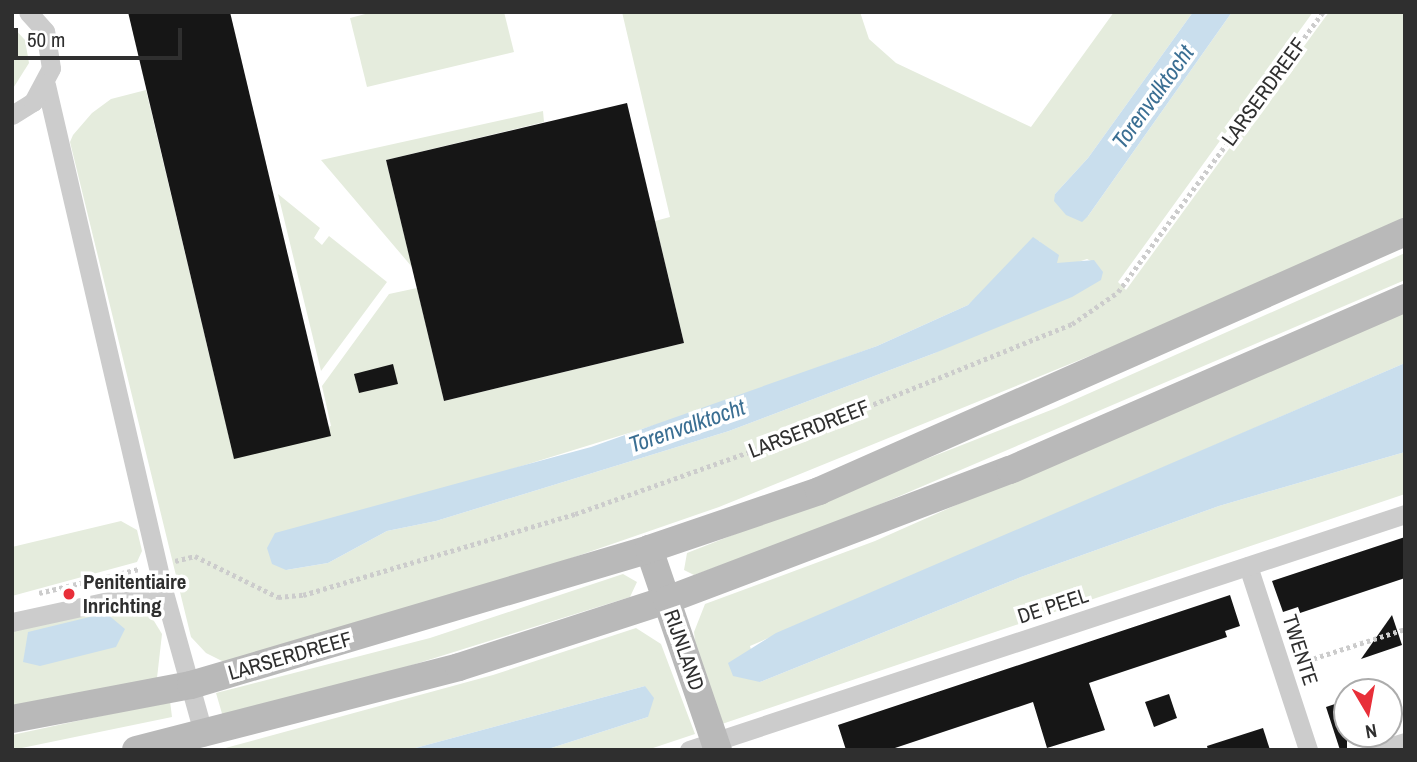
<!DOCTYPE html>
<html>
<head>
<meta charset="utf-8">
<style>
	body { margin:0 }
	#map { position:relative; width:1417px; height:762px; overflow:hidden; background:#fff; font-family:"Archivo Narrow",sans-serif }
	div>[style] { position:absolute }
	.green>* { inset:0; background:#e5ecdd }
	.water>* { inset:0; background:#c9deed }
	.building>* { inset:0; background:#161616 }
	.path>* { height:4.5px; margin-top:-2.25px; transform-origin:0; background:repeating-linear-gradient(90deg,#ccc 0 3.5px,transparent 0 7px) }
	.street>* { height:19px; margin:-9.5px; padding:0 9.5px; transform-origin:9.5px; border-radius:9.5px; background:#ccc }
	.secondary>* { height:28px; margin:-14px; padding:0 14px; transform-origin:14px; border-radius:14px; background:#b9b9b9 }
	.dots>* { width:19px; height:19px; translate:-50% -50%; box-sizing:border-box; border:4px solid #fff; border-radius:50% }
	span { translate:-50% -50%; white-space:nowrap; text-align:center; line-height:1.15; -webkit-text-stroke:7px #fff; paint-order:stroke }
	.street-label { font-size:21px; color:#2f2f2f }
	.poi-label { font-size:21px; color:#2f2f2f; font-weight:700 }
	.left { translate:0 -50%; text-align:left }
	.water-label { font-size:23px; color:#3b6f93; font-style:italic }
	.frame { position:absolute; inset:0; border:14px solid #2f2f2f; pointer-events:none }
	.north { position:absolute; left:1333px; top:678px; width:70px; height:70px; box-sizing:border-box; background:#fff; border:2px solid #acacac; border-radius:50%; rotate:170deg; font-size:19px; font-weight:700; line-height:28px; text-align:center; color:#2f2f2f }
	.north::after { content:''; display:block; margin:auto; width:24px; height:32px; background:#e82f39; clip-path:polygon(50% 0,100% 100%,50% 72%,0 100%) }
	.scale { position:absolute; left:14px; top:28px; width:168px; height:32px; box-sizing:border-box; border:4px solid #2f2f2f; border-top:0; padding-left:9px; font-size:21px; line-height:24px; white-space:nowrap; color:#2f2f2f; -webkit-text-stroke:5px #fff; paint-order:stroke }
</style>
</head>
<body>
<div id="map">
	<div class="green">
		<i style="clip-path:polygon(373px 12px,504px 12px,514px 52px,367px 87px,350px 18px)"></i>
		<i style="clip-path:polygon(evenodd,622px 12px,860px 12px,869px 39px,896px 63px,1031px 127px,1114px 12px,1193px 12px,1088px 158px,1055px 194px,1072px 214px,1088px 216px,1232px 12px,1313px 12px,1118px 282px,1126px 290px,1329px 12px,1405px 12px,1405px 222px,1141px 335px,719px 507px,430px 607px,224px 662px,206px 653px,191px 637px,70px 142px,73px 135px,92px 113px,111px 99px,146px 90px,234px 458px,331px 426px,322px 386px,389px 294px,417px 288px,444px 401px,684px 343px,655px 221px,670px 217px,622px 12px,1039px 241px,1056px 263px,1072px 264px,1087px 259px,1097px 264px,935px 353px,729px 431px,436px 521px,387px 531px,328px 563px,286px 570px,480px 479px,684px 416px,877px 346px,968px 305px,1039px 241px)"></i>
		<i style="clip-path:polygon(12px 26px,25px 40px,29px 63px,12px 90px)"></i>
		<i style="clip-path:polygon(543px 111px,544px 122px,386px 160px,412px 267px,321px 160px)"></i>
		<i style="clip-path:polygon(278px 194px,320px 228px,314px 238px,322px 245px,329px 236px,387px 282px,321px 371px)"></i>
		<i style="clip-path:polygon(1405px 253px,1405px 280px,827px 527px,694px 575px,684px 570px,687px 553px,1056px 408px)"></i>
		<i style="clip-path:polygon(1405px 306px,1405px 363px,750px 646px,760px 682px,1021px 577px,1219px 506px,1405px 452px,1405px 494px,719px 725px,697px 659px,694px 632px,705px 604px,875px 541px)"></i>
		<i style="clip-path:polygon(121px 521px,137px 530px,142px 551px,137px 562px,12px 596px,12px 547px)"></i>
		<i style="clip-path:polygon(623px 574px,637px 582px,630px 597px,329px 691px,223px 717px,216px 693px,430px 638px)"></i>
		<i style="clip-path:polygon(137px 604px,146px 608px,162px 634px,157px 678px,12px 710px,12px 630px)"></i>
		<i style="clip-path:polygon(636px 628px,661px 644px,695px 734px,647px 750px,545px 750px,648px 717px,645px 686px,408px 750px,218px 750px,493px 675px)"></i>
		<i style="clip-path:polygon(170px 701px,172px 717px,12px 750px,12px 735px)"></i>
	</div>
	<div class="water">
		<i style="clip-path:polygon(1193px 12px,1232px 12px,1088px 216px,1082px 222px,1066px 215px,1054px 201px,1055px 194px,1088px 158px)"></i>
		<i style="clip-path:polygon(1033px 237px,1059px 255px,1057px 263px,1094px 260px,1103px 272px,1101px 280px,1072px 297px,935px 353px,729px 431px,436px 521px,387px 531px,328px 563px,286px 570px,272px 564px,267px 548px,275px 533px,591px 447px,877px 346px,968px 305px)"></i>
		<i style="clip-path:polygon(1405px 363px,1405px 452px,1219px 506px,1021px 577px,760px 682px,733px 676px,728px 663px,776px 633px)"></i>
		<i style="clip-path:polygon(106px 613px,125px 629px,116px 647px,40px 666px,23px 662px,28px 632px)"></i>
		<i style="clip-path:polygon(645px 686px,654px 698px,648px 717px,545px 750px,408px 750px)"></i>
	</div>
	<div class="building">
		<i style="clip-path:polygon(128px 12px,230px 12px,331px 436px,234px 459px)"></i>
		<i style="clip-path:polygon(627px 103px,684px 343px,444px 401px,386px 160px)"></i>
		<i style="clip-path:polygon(393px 364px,398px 384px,359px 393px,354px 374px)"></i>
		<i style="clip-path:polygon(1405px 537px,1405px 578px,1300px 613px,1298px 607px,1283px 612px,1272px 581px)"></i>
		<i style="clip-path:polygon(1230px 595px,1240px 626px,1225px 631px,1227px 637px,1089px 683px,1105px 730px,1047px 748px,1033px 702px,889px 750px,846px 750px,838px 725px)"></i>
		<i style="clip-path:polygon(1392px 615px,1402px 645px,1361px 659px)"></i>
		<i style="clip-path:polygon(1169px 694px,1177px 718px,1154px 727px,1145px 702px)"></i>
		<i style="clip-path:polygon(1347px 700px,1347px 750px,1340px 750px,1326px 707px)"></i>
		<i style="clip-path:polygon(1263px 728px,1270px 750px,1208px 750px,1207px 746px)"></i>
	</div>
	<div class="path">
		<i style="left:175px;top:561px;width:21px;rotate:-14deg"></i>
		<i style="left:195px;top:556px;width:93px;rotate:26.3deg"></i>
		<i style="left:278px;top:597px;width:25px;rotate:-5deg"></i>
		<i style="left:303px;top:595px;width:284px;rotate:-16.6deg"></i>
		<i style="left:575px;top:514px;width:241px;rotate:-19.6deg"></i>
		<i style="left:802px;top:433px;width:291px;rotate:-22deg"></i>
		<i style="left:1072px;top:324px;width:56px;rotate:-34.8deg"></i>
		<i style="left:1118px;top:292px;width:347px;rotate:-53.8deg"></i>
		<i style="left:39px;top:593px;width:103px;rotate:-13.5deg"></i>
		<i style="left:1300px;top:663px;width:110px;rotate:-17.9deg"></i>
	</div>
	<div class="street">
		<i style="left:46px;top:85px;width:517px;rotate:76.93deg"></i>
		<i style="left:163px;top:589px;width:153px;rotate:74.4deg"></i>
		<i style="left:12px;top:115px;width:25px;rotate:-32deg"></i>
		<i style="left:33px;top:102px;width:38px;rotate:-62deg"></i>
		<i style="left:51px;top:68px;width:37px;rotate:-99deg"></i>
		<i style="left:45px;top:31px;width:25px;rotate:-132deg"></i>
		<i style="left:1248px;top:566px;width:194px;rotate:71.9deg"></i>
		<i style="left:12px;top:622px;width:155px;rotate:-12.3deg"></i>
		<i style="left:689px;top:750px;width:754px;rotate:-18.24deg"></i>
		<i style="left:1379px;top:750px;width:27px;rotate:-17deg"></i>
	</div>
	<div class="secondary">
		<i style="left:649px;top:549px;width:213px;rotate:71.1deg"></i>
		<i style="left:12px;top:719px;width:182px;rotate:-10.8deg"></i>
		<i style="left:191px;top:685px;width:478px;rotate:-16.5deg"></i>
		<i style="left:649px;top:549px;width:180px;rotate:-18.8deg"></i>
		<i style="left:819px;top:491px;width:641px;rotate:-23.84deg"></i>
		<i style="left:136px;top:750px;width:333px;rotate:-14.4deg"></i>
		<i style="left:459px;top:667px;width:219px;rotate:-17.9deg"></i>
		<i style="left:667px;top:600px;width:367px;rotate:-20.8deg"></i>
		<i style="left:1010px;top:470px;width:431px;rotate:-23.5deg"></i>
	</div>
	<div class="dots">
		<i style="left:69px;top:594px;background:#e82f39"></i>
	</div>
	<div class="street-label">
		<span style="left:1264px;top:92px;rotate:-54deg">LARSERDREEF</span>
		<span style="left:809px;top:429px;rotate:-21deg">LARSERDREEF</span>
		<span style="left:1053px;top:606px;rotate:-18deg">DE PEEL</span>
		<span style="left:684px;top:650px;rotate:71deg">RIJNLAND</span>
		<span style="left:1300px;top:650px;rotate:72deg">TWENTE</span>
		<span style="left:290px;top:656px;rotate:-16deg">LARSERDREEF</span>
	</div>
	<div class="poi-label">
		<span class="left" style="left:83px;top:594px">Penitentiaire<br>Inrichting</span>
	</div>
	<div class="water-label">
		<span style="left:1153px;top:97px;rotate:-54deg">Torenvalktocht</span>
		<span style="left:687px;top:426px;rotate:-19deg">Torenvalktocht</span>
	</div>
	<div class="frame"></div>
	<div class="north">N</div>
	<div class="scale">50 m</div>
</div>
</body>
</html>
